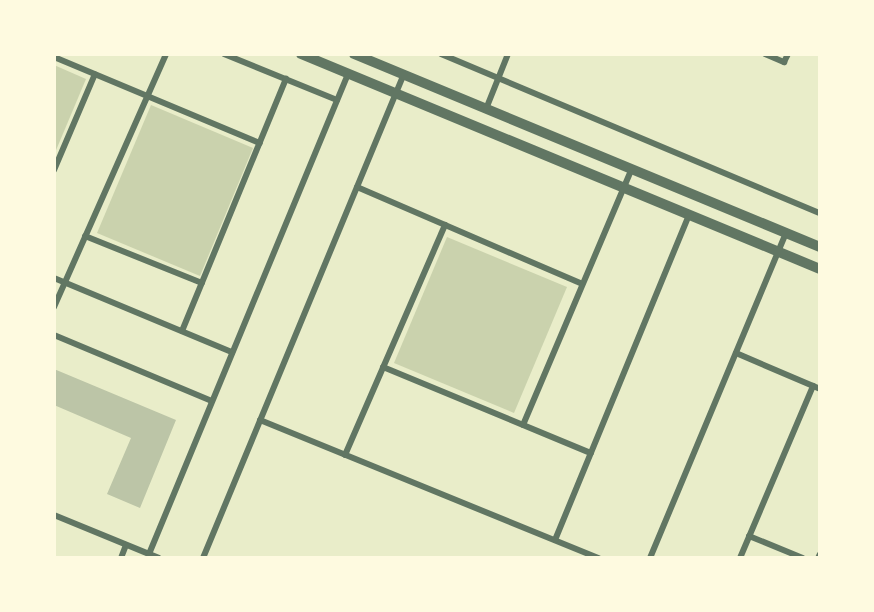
<!DOCTYPE html>
<html>
<head>
<meta charset="utf-8">
<style>
	body { margin:0 }
	#map { position:relative; width:874px; height:612px; overflow:hidden; background:#e9edc9; font-family:Figtree,sans-serif }
	div>[style] { position:absolute }
	.green>* { inset:0; background:#cad2ad }
	.building>* { inset:0; background:#bcc5a7 }
	.minor>* { height:6px; margin:-3px; padding:0 3px; transform-origin:3px; border-radius:3px; background:#617663 }
	.tertiary>* { height:10px; margin:-5px; padding:0 5px; transform-origin:5px; border-radius:5px; background:#617663 }
	span { translate:-50% -50%; white-space:nowrap; text-align:center; line-height:1.15; -webkit-text-stroke:4.5px #fefae0; paint-order:stroke }
	.frame { position:absolute; inset:0; border:56px solid #fefae0; pointer-events:none }
</style>
</head>
<body>
<div id="map">
	<div class="green">
		<i style="clip-path:polygon(54px 65px,86px 79px,54px 155px)"></i>
		<i style="clip-path:polygon(151px 105px,253px 148px,200px 276px,97px 233px)"></i>
		<i style="clip-path:polygon(447px 237px,567px 287px,514px 413px,394px 363px)"></i>
	</div>
	<div class="building">
		<i style="clip-path:polygon(54px 369px,176px 420px,140px 508px,107px 494px,131px 438px,54px 405px)"></i>
	</div>
	<div class="minor">
		<i style="left:224px;top:54px;width:122px;rotate:22.2deg"></i>
		<i style="left:441px;top:54px;width:411px;rotate:22.8deg"></i>
		<i style="left:765px;top:54px;width:21px;rotate:23deg"></i>
		<i style="left:784px;top:62px;width:9px;rotate:-63deg"></i>
		<i style="left:54px;top:57px;width:223px;rotate:22.7deg"></i>
		<i style="left:486px;top:109px;width:59px;rotate:-68.2deg"></i>
		<i style="left:54px;top:170px;width:104px;rotate:-66.9deg"></i>
		<i style="left:357px;top:187px;width:243px;rotate:23.3deg"></i>
		<i style="left:85px;top:236px;width:126px;rotate:21.9deg"></i>
		<i style="left:54px;top:278px;width:193px;rotate:22.6deg"></i>
		<i style="left:54px;top:307px;width:277px;rotate:-66.1deg"></i>
		<i style="left:182px;top:331px;width:273px;rotate:-67.6deg"></i>
		<i style="left:54px;top:335px;width:171px;rotate:22.7deg"></i>
		<i style="left:736px;top:353px;width:91px;rotate:23.2deg"></i>
		<i style="left:383px;top:367px;width:225px;rotate:22.5deg"></i>
		<i style="left:260px;top:420px;width:366px;rotate:22.2deg"></i>
		<i style="left:523px;top:425px;width:277px;rotate:-67deg"></i>
		<i style="left:345px;top:455px;width:251px;rotate:-66.5deg"></i>
		<i style="left:54px;top:515px;width:113px;rotate:22.3deg"></i>
		<i style="left:749px;top:536px;width:58px;rotate:22.2deg"></i>
		<i style="left:555px;top:540px;width:352px;rotate:-67.6deg"></i>
		<i style="left:149px;top:554px;width:520px;rotate:-67.48deg"></i>
		<i style="left:121px;top:558px;width:14px;rotate:-69deg"></i>
		<i style="left:203px;top:558px;width:522px;rotate:-67.46deg"></i>
		<i style="left:650px;top:558px;width:352px;rotate:-67.3deg"></i>
		<i style="left:740px;top:558px;width:187px;rotate:-67deg"></i>
		<i style="left:818px;top:558px;width:4px;rotate:-63deg"></i>
	</div>
	<div class="tertiary">
		<i style="left:301px;top:54px;width:562px;rotate:22.5deg"></i>
		<i style="left:354px;top:54px;width:504px;rotate:22.5deg"></i>
	</div>
	<div class="frame"></div>
</div>
</body>
</html>
